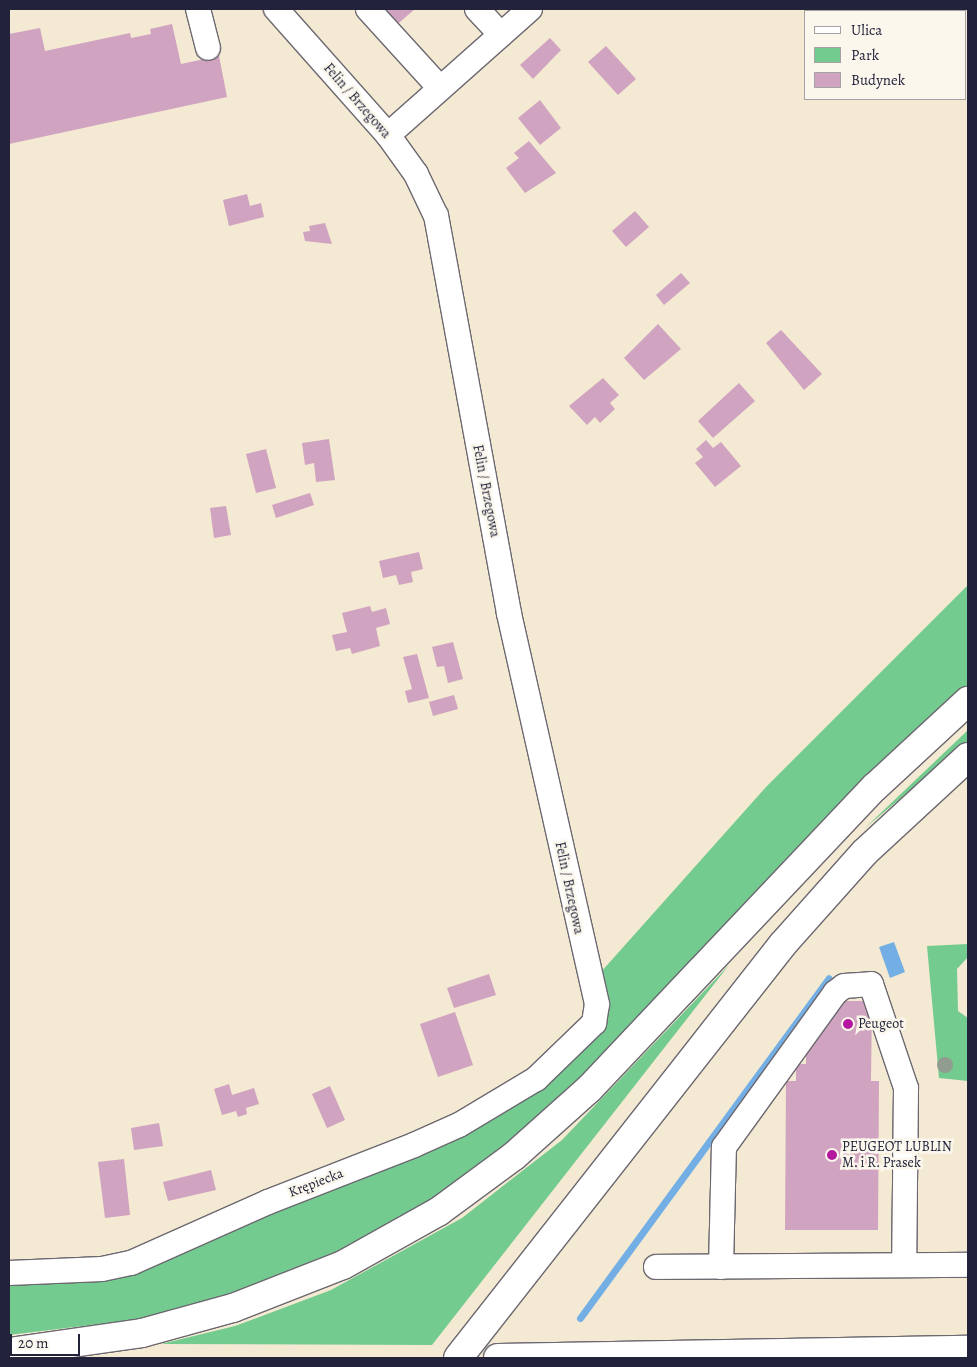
<!DOCTYPE html>
<html>
<head>
<meta charset="utf-8">
<style>
	body { margin:0 }
	#map { position:relative; width:977px; height:1367px; overflow:hidden; background:#f4e9d2; font-family:Alegreya,serif }
	div>[style] { position:absolute }
	.green>* { inset:0; background:#74cb90 }
	.water>* { inset:0; background:#73afe5 }
	.stream>* { height:7px; margin:-3.5px; padding:0 3.5px; transform-origin:3.5px; border-radius:3.5px; background:#73afe5 }
	.building>* { inset:0; background:#d0a3c0 }
	.roads { filter:drop-shadow(1px 0 #6c6870) drop-shadow(-1px 0 #6c6870) drop-shadow(0 1px #6c6870) drop-shadow(0 -1px #6c6870) }
	.minor>* { height:24px; margin:-12px; padding:0 12px; transform-origin:12px; border-radius:12px; background:#fff }
	.major>* { height:28px; margin:-14px; padding:0 14px; transform-origin:14px; border-radius:14px; background:#fff }
	.trees>* { width:16px; height:16px; margin:-8px; border-radius:50%; background:#909c8f }
	.dots>* { width:14px; height:14px; translate:-50% -50%; box-sizing:border-box; border:2px solid #fbf7ec; border-radius:50% }
	span { translate:-50% -50%; white-space:nowrap; text-align:center; line-height:1.15; -webkit-text-stroke:5px #fbf7ec; paint-order:stroke }
	.street-label { font-size:14px; color:#22223b }
	.poi-label { font-size:14px; color:#22223b }
	.left { translate:0 -50%; text-align:left }
	.frame { position:absolute; inset:0; border:10px solid #22223b; pointer-events:none }
	.legend { position:absolute; left:804px; top:10px; width:162px; height:90px; box-sizing:border-box; background:#fbf7ec; border:1px solid #a4a2a5; margin:0; padding:6px 9px; list-style:none; font-size:15px; color:#22223b }
	.legend li { display:flex; align-items:center; gap:10px; height:25px }
	.legend b { width:25px; border:1px solid #a4a2a5 }
	.scale { position:absolute; left:10px; top:1334px; width:70px; height:22px; box-sizing:border-box; border:2px solid #22223b; border-top:0; padding-left:6px; font-size:15px; line-height:18px; white-space:nowrap; color:#22223b; -webkit-text-stroke:4px #fbf7ec; paint-order:stroke }
</style>
</head>
<body>
<div id="map">
	<div class="green">
		<i style="clip-path:polygon(968px 585px,968px 685px,793px 854px,576px 1084px,505px 1147px,423px 1208px,345px 1250px,255px 1288px,165px 1316px,9px 1335px,9px 1279px,162px 1260px,572px 1057px,601px 972px,766px 787px)"></i>
		<i style="clip-path:polygon(968px 730px,968px 742px,865px 828px)"></i>
		<i style="clip-path:polygon(968px 944px,968px 957px,957px 969px,958px 1011px,968px 1018px,968px 1081px,939px 1078px,927px 946px)"></i>
		<i style="clip-path:polygon(729px 965px,432px 1345px,161px 1344px,235px 1326px,331px 1290px,462px 1218px,562px 1140px)"></i>
	</div>
	<div class="water">
		<i style="clip-path:polygon(894px 942px,905px 972px,890px 978px,879px 947px)"></i>
	</div>
	<div class="stream">
		<i style="left:580px;top:1318px;width:421px;rotate:-53.8deg"></i>
	</div>
	<div class="building">
		<i style="clip-path:polygon(377px 9px,415px 9px,394px 27px)"></i>
		<i style="clip-path:polygon(172px 24px,181px 64px,219px 56px,227px 97px,9px 144px,9px 34px,40px 28px,45px 51px,130px 33px,131px 38px,151px 34px,150px 29px)"></i>
		<i style="clip-path:polygon(550px 38px,561px 50px,533px 79px,520px 65px)"></i>
		<i style="clip-path:polygon(606px 46px,636px 79px,618px 95px,588px 62px)"></i>
		<i style="clip-path:polygon(540px 100px,561px 128px,540px 145px,518px 118px)"></i>
		<i style="clip-path:polygon(529px 141px,556px 173px,525px 193px,506px 168px,519px 158px,514px 153px)"></i>
		<i style="clip-path:polygon(247px 194px,250px 206px,261px 203px,264px 217px,229px 226px,223px 200px)"></i>
		<i style="clip-path:polygon(635px 211px,649px 227px,626px 247px,612px 231px)"></i>
		<i style="clip-path:polygon(325px 223px,332px 244px,305px 241px,303px 232px,310px 231px,309px 226px)"></i>
		<i style="clip-path:polygon(681px 273px,690px 283px,664px 305px,656px 295px)"></i>
		<i style="clip-path:polygon(658px 324px,681px 349px,644px 380px,624px 358px)"></i>
		<i style="clip-path:polygon(781px 330px,822px 374px,804px 390px,766px 343px)"></i>
		<i style="clip-path:polygon(603px 378px,619px 395px,610px 403px,615px 409px,600px 423px,595px 417px,587px 425px,569px 406px)"></i>
		<i style="clip-path:polygon(739px 383px,755px 401px,713px 438px,698px 421px)"></i>
		<i style="clip-path:polygon(329px 439px,335px 480px,316px 482px,314px 463px,305px 465px,302px 443px)"></i>
		<i style="clip-path:polygon(706px 440px,713px 448px,721px 442px,741px 466px,715px 487px,695px 463px,703px 457px,696px 449px)"></i>
		<i style="clip-path:polygon(266px 449px,276px 488px,256px 493px,246px 454px)"></i>
		<i style="clip-path:polygon(310px 493px,314px 505px,276px 518px,272px 505px)"></i>
		<i style="clip-path:polygon(226px 506px,231px 535px,214px 538px,210px 508px)"></i>
		<i style="clip-path:polygon(419px 552px,423px 569px,411px 572px,413px 582px,399px 585px,396px 575px,383px 578px,379px 561px)"></i>
		<i style="clip-path:polygon(370px 606px,372px 612px,386px 608px,390px 624px,376px 628px,380px 646px,352px 654px,350px 648px,336px 651px,332px 635px,347px 632px,342px 613px)"></i>
		<i style="clip-path:polygon(453px 642px,463px 679px,448px 683px,444px 666px,437px 667px,432px 647px)"></i>
		<i style="clip-path:polygon(417px 654px,429px 698px,408px 703px,405px 691px,412px 689px,403px 657px)"></i>
		<i style="clip-path:polygon(454px 695px,458px 709px,433px 716px,429px 702px)"></i>
		<i style="clip-path:polygon(489px 974px,496px 995px,454px 1008px,447px 988px)"></i>
		<i style="clip-path:polygon(843px 1001px,872px 1001px,871px 1081px,879px 1081px,878px 1230px,785px 1230px,786px 1081px,796px 1081px,796px 1064px,806px 1064px,806px 1047px)"></i>
		<i style="clip-path:polygon(455px 1012px,473px 1065px,438px 1077px,420px 1024px)"></i>
		<i style="clip-path:polygon(229px 1084px,232px 1095px,254px 1088px,259px 1104px,246px 1108px,247px 1114px,238px 1117px,236px 1111px,222px 1115px,214px 1089px)"></i>
		<i style="clip-path:polygon(330px 1086px,345px 1120px,327px 1128px,312px 1094px)"></i>
		<i style="clip-path:polygon(159px 1123px,163px 1146px,134px 1150px,131px 1128px)"></i>
		<i style="clip-path:polygon(124px 1159px,130px 1215px,105px 1218px,98px 1162px)"></i>
		<i style="clip-path:polygon(211px 1170px,216px 1190px,168px 1201px,163px 1182px)"></i>
	</div>
	<div class="roads">
		<div class="minor">
			<i style="left:198px;top:9px;width:40px;rotate:75.6deg"></i>
			<i style="left:368px;top:9px;width:107px;rotate:47.7deg"></i>
			<i style="left:477px;top:9px;width:35px;rotate:47deg"></i>
			<i style="left:388px;top:135px;width:190px;rotate:-41.6deg"></i>
			<i style="left:656px;top:1267px;width:312px;rotate:-0.4deg"></i>
			<i style="left:721px;top:1267px;width:120px;rotate:-88.6deg"></i>
			<i style="left:724px;top:1147px;width:190px;rotate:-54.2deg"></i>
			<i style="left:835px;top:993px;width:11px;rotate:-38deg"></i>
			<i style="left:844px;top:986px;width:27px;rotate:-4deg"></i>
			<i style="left:871px;top:984px;width:110px;rotate:71.4deg"></i>
			<i style="left:906px;top:1088px;width:177px;rotate:90.6deg"></i>
			<i style="left:9px;top:1273px;width:93px;rotate:-2.5deg"></i>
			<i style="left:102px;top:1269px;width:30px;rotate:-12deg"></i>
			<i style="left:131px;top:1263px;width:150px;rotate:-24deg"></i>
			<i style="left:268px;top:1202px;width:157px;rotate:-21.3deg"></i>
			<i style="left:414px;top:1145px;width:49px;rotate:-24deg"></i>
			<i style="left:459px;top:1125px;width:90px;rotate:-30.9deg"></i>
			<i style="left:536px;top:1079px;width:81px;rotate:-44deg"></i>
			<i style="left:594px;top:1023px;width:19px;rotate:-81deg"></i>
			<i style="left:597px;top:1004px;width:401px;rotate:-102.7deg"></i>
			<i style="left:509px;top:613px;width:404px;rotate:-100.4deg"></i>
			<i style="left:436px;top:216px;width:47px;rotate:-115.5deg"></i>
			<i style="left:416px;top:174px;width:48px;rotate:-125.7deg"></i>
			<i style="left:388px;top:135px;width:169px;rotate:-131.6deg"></i>
		</div>
		<div class="major">
			<i style="left:9px;top:1352px;width:134px;rotate:-8.1deg"></i>
			<i style="left:142px;top:1333px;width:94px;rotate:-15.4deg"></i>
			<i style="left:233px;top:1308px;width:118px;rotate:-21.4deg"></i>
			<i style="left:343px;top:1265px;width:109px;rotate:-29.2deg"></i>
			<i style="left:438px;top:1212px;width:94px;rotate:-36.4deg"></i>
			<i style="left:514px;top:1156px;width:101px;rotate:-41.8deg"></i>
			<i style="left:589px;top:1089px;width:416px;rotate:-46.6deg"></i>
			<i style="left:875px;top:787px;width:127px;rotate:-42.8deg"></i>
			<i style="left:458px;top:1358px;width:526px;rotate:-51.87deg"></i>
			<i style="left:783px;top:944px;width:123px;rotate:-48.3deg"></i>
			<i style="left:865px;top:852px;width:140px;rotate:-42.7deg"></i>
			<i style="left:498px;top:1358px;width:470px;rotate:-1deg"></i>
		</div>
	</div>
	<div class="trees">
		<i style="left:945px;top:1065px"></i>
	</div>
	<div class="dots">
		<i style="left:848px;top:1024px;background:#b5179e"></i>
		<i style="left:832px;top:1155px;background:#b5179e"></i>
	</div>
	<div class="street-label">
		<span style="left:357px;top:101px;rotate:49deg">Felin / Brzegowa</span>
		<span style="left:486px;top:491px;rotate:79deg">Felin / Brzegowa</span>
		<span style="left:569px;top:888px;rotate:78deg">Felin / Brzegowa</span>
		<span style="left:316px;top:1183px;rotate:-21deg">Krępiecka</span>
	</div>
	<div class="poi-label">
		<span class="left" style="left:858px;top:1024px">Peugeot</span>
		<span class="left" style="left:842px;top:1155px">PEUGEOT LUBLIN<br>M. i R. Prasek</span>
	</div>
	<div class="frame"></div>
	<ul class="legend">
	<li><b style="height:6px;background:#fff"></b>Ulica</li>
	<li><b style="height:14px;background:#74cb90"></b>Park</li>
	<li><b style="height:14px;background:#d0a3c0"></b>Budynek</li>
	</ul>
	<div class="scale">20 m</div>
</div>
</body>
</html>
